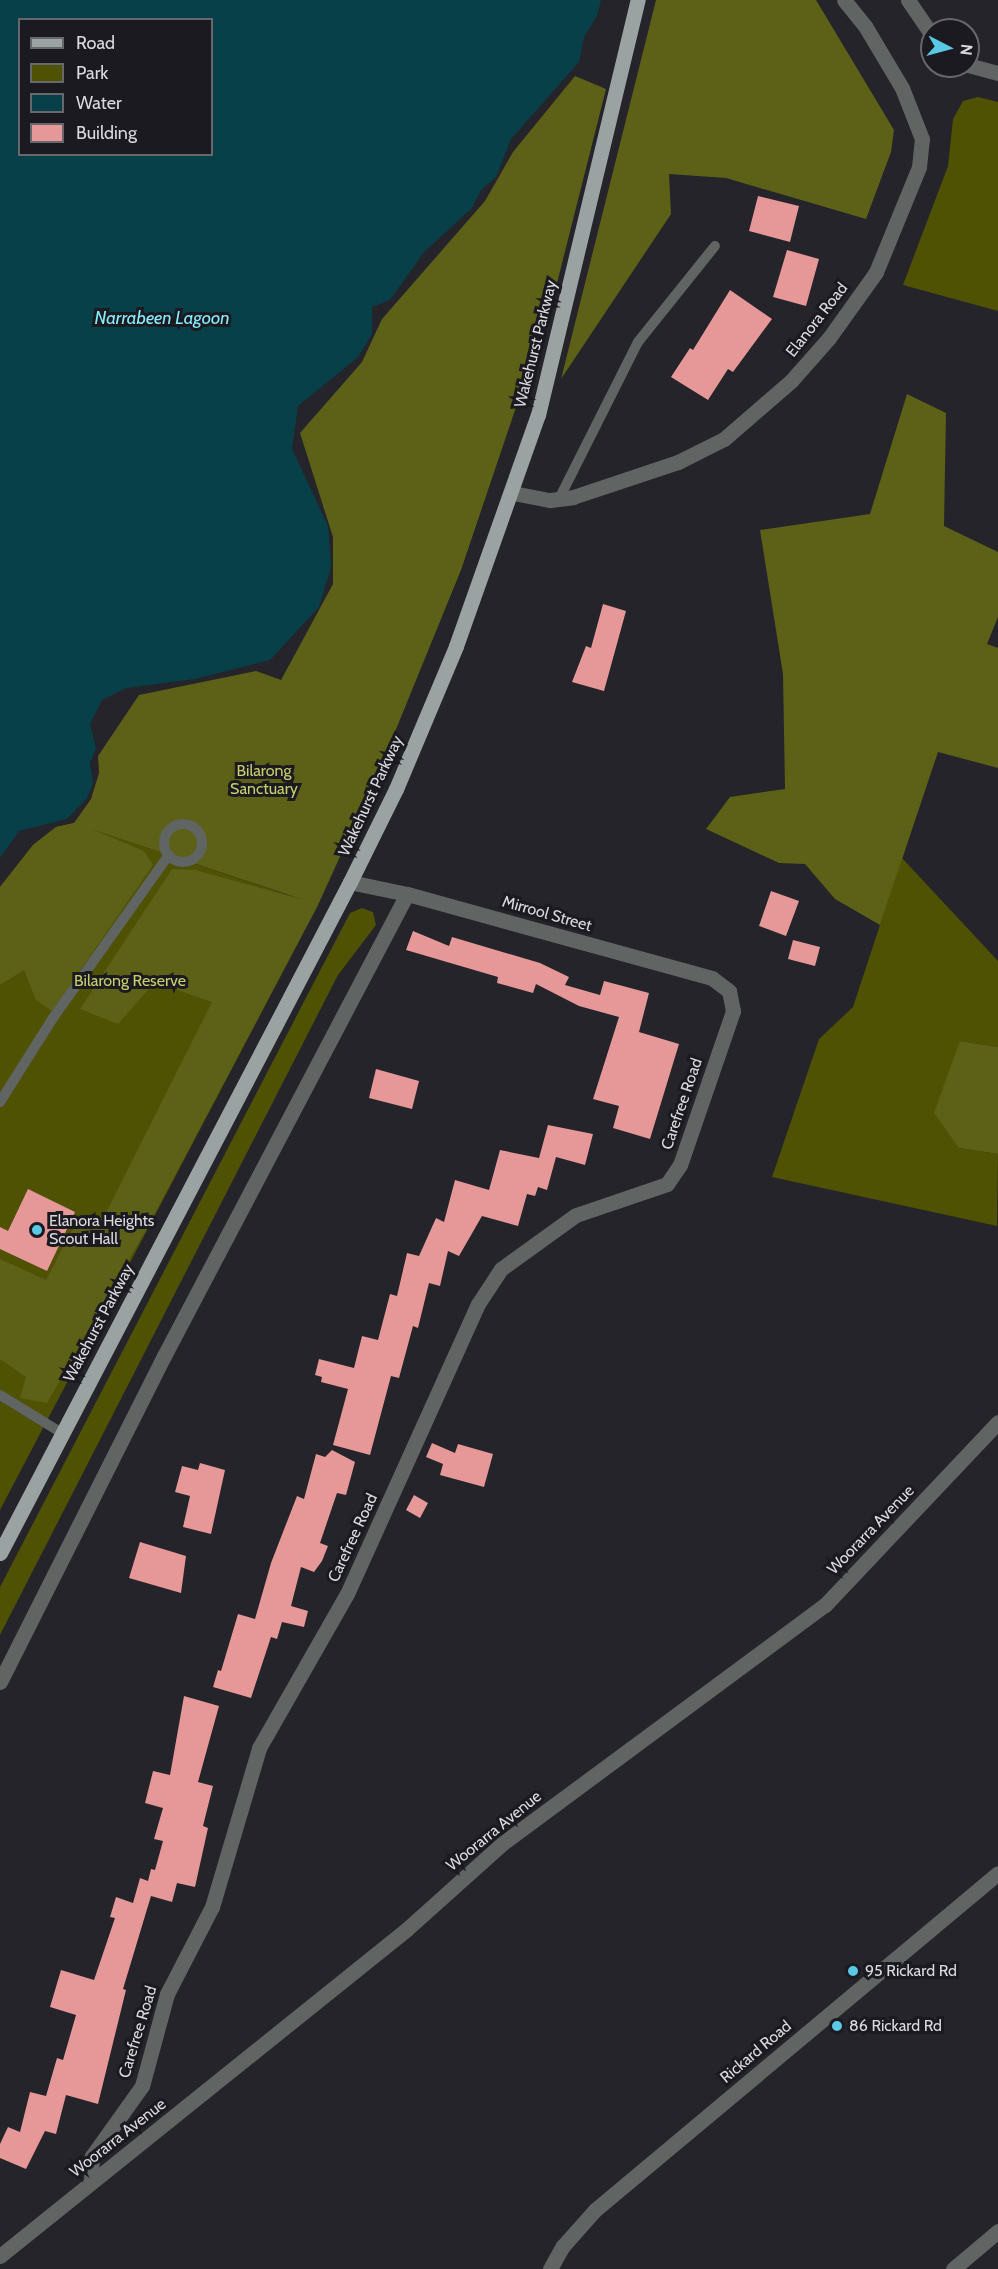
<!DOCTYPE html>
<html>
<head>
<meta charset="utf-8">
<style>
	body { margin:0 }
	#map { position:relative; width:998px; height:2269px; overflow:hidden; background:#24242a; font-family:Cabin,sans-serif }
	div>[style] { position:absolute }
	.green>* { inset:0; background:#4f5203 }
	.forest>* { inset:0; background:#5d6017 }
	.water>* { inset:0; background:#074048 }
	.building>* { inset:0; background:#e59897 }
	.service>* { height:10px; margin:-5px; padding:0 5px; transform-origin:5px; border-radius:5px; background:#606463 }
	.service>.ring { margin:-5px; padding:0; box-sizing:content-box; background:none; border:10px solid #606463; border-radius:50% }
	.minor>* { height:15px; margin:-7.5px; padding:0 7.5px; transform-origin:7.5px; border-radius:7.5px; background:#606463 }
	.tertiary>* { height:15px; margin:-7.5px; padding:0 7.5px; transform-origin:7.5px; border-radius:7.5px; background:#606463 }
	.primary>* { height:15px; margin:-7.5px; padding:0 7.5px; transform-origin:7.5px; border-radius:7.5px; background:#9aa3a2 }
	.dots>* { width:16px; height:16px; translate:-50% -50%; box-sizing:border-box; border:3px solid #1b1a20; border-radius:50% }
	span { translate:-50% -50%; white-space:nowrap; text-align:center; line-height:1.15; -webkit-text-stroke:6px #1b1a20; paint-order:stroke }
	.street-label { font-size:16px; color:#dadade }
	.park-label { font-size:16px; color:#c8ce6c }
	.poi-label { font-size:16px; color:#dadade }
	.left { translate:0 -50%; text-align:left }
	.water-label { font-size:18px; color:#85ecfd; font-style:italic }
	.legend { position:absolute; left:18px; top:18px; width:195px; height:138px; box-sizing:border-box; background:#1b1a20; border:2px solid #67676c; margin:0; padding:8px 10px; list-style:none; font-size:18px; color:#dadade }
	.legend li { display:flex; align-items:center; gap:12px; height:30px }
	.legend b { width:30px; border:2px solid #67676c }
	.north { position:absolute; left:920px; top:18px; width:60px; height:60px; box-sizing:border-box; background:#1b1a20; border:2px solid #67676c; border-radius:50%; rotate:96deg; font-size:16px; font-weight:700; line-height:24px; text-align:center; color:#dadade }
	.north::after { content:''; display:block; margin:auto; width:21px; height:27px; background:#59c8e5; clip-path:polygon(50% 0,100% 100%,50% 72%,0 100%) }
</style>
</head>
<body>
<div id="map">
	<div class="green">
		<i style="clip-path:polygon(978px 97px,998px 102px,998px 311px,903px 285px,948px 166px,953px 119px,963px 101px)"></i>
		<i style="clip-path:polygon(74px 823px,318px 905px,0 1510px,0 887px,33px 845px,56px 827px)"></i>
		<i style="clip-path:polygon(902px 858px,998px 961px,998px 1047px,960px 1041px,959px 1148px,998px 1154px,997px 1226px,772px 1177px,819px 1039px,853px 1007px)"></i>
		<i style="clip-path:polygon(362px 908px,373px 912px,376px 925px,338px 975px,0 1635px,0 1587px,350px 913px)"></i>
	</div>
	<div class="forest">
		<i style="clip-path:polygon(656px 0,816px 0,894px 130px,891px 152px,866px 219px,726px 178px,669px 174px,671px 214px,561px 379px)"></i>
		<i style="clip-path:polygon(575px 76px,606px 89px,554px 295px,461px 570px,379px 771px,318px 905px,145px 1232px,47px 1403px,20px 1398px,26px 1377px,0 1359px,0 1259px,46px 1280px,79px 1216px,104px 1217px,212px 1002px,155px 982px,118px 1024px,80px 1009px,172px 869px,195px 870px,301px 899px,91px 829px,144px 851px,153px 865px,52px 1011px,36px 1000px,24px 970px,0 985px,0 887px,33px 845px,56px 827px,74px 823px,91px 799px,99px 773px,98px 756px,139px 695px,256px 671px,281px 680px,333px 584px,333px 537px,300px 433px,362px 362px,382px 319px,485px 201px,513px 152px)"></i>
		<i style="clip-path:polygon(907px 394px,946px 413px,944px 526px,998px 552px,998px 617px,987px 644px,998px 648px,998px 768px,938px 752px,880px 925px,835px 899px,805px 864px,779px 863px,706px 829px,730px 797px,785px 789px,783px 674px,760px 530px,870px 514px)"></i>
		<i style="clip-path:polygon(960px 1041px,998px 1047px,998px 1154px,959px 1148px,934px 1113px)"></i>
	</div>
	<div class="water">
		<i style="clip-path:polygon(evenodd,0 0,601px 0,597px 16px,584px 37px,579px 62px,511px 139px,496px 177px,481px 190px,472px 208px,424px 252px,390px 300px,372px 307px,372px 334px,358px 357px,298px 406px,292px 449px,328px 526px,331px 567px,319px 607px,270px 660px,195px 679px,126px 688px,102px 700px,90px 724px,96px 748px,90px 763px,93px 783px,87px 798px,67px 819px,19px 831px,0 858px,0 0,20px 20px,212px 20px,212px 154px,20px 154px,20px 20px)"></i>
	</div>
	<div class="building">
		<i style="clip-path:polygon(758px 196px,799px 206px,790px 242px,749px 231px)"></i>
		<i style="clip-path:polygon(787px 250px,819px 259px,806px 306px,773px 297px)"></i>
		<i style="clip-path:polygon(730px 290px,772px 319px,733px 372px,728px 369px,708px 400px,671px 377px,690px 348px,693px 350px)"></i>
		<i style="clip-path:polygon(603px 604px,626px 611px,604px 691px,572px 682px,586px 646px,591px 648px)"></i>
		<i style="clip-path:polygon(771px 891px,799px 901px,786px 936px,759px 926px)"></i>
		<i style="clip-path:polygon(413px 931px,449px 946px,452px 937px,540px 963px,569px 977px,565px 985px,600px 995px,604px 981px,649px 993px,639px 1032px,679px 1044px,650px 1139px,613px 1128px,619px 1106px,593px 1099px,619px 1017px,579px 1006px,536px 984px,533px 993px,497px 983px,498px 977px,406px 950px)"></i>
		<i style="clip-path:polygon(793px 940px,820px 947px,815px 966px,788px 959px)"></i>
		<i style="clip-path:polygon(376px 1069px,419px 1081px,412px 1109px,369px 1098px)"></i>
		<i style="clip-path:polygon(548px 1125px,593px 1134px,585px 1165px,556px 1157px,547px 1190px,538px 1187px,535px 1196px,527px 1194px,518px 1226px,482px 1216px,459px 1256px,448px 1251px,440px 1286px,429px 1283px,418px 1328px,413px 1326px,399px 1378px,391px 1376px,370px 1455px,333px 1445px,348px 1389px,321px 1382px,322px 1377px,315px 1375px,319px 1359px,354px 1368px,362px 1336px,378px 1340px,390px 1294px,397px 1296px,407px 1253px,419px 1256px,436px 1218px,444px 1222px,455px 1180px,489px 1190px,500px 1150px,539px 1158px)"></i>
		<i style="clip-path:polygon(28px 1189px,75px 1212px,47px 1271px,0 1249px,0 1227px,8px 1231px)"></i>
		<i style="clip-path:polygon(432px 1443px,455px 1453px,458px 1444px,493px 1454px,484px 1487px,440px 1475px,443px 1464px,426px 1457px)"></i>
		<i style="clip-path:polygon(332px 1450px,355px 1462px,346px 1495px,337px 1493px,320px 1543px,328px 1546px,322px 1561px,314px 1572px,301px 1567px,291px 1606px,308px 1611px,304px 1627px,282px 1622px,277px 1639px,271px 1637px,251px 1698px,213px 1687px,218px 1670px,221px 1671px,238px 1614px,255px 1619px,271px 1563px,297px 1496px,304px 1499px,316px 1454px,325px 1457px)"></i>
		<i style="clip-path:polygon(200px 1463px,225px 1470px,211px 1534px,183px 1527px,190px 1496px,175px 1492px,182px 1466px,198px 1470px)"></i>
		<i style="clip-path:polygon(414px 1495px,428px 1503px,420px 1518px,406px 1510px)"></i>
		<i style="clip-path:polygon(140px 1542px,186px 1556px,181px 1593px,129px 1578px)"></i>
		<i style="clip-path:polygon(184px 1696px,219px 1706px,198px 1782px,213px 1786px,203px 1826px,208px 1828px,195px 1887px,177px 1883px,172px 1902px,151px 1896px,123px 1989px,126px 1990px,98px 2104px,66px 2095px,56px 2134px,45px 2131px,26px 2169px,0 2158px,0 2144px,8px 2127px,20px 2132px,30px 2092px,46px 2096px,57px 2058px,63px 2060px,76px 2015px,50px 2007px,61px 1970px,94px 1980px,115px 1918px,110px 1917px,116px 1897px,133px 1903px,140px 1878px,148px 1881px,151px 1869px,155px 1870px,163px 1841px,154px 1839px,163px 1808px,145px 1803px,153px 1771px,170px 1775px)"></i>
	</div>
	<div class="service">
		<i style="left:559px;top:499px;width:176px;rotate:-63.3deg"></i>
		<i style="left:638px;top:342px;width:123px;rotate:-51.3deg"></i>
		<i class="ring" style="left:164px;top:824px;width:28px;height:28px"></i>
		<i style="left:0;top:1102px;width:99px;rotate:-57.8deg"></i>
		<i style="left:53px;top:1018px;width:200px;rotate:-54.6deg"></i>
		<i style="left:0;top:1395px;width:73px;rotate:31.5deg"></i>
	</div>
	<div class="minor">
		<i style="left:908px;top:0;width:42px;rotate:55.6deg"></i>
		<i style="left:968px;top:65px;width:31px;rotate:15deg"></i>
		<i style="left:513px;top:493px;width:38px;rotate:11deg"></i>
		<i style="left:550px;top:500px;width:23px;rotate:-7deg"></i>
		<i style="left:573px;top:497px;width:111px;rotate:-18.4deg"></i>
		<i style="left:678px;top:462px;width:51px;rotate:-26.6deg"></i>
		<i style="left:724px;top:439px;width:89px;rotate:-40.9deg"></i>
		<i style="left:791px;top:381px;width:57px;rotate:-48.5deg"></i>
		<i style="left:829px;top:338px;width:81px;rotate:-54.5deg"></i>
		<i style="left:876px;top:272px;width:113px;rotate:-67.7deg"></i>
		<i style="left:919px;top:167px;width:28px;rotate:-84deg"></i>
		<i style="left:922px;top:139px;width:55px;rotate:-111.4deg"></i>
		<i style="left:902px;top:88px;width:72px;rotate:-120.8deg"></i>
		<i style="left:865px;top:26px;width:33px;rotate:-129deg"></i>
		<i style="left:0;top:1682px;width:365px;rotate:-63.3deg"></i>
		<i style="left:164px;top:1356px;width:522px;rotate:-62.26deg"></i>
		<i style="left:91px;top:2181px;width:25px;rotate:-88deg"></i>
		<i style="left:92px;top:2156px;width:86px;rotate:-54.5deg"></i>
		<i style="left:142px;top:2086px;width:95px;rotate:-74.8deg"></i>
		<i style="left:167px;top:1994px;width:98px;rotate:-62.7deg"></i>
		<i style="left:212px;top:1907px;width:166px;rotate:-73.5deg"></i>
		<i style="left:259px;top:1748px;width:177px;rotate:-60.3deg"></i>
		<i style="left:347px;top:1594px;width:318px;rotate:-65.7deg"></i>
		<i style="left:478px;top:1304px;width:42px;rotate:-56.7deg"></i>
		<i style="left:501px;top:1269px;width:92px;rotate:-35.8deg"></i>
		<i style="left:576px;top:1215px;width:96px;rotate:-18.8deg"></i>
		<i style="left:667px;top:1184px;width:23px;rotate:-56deg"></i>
		<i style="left:680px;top:1165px;width:163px;rotate:-71deg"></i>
		<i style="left:733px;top:1011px;width:20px;rotate:-101deg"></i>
		<i style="left:729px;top:991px;width:21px;rotate:-143deg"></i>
		<i style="left:712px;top:978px;width:316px;rotate:-164.6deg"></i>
		<i style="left:407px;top:894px;width:58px;rotate:-168.1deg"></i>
		<i style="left:953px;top:2269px;width:59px;rotate:-40.2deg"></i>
	</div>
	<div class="tertiary">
		<i style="left:0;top:2256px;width:522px;rotate:-38.78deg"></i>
		<i style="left:407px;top:1929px;width:129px;rotate:-41.9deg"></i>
		<i style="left:503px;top:1843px;width:400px;rotate:-36.5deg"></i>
		<i style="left:825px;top:1605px;width:252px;rotate:-46.6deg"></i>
		<i style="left:550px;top:2269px;width:26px;rotate:-61deg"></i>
		<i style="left:563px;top:2246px;width:48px;rotate:-48.4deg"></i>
		<i style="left:595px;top:2210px;width:525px;rotate:-39.9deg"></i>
	</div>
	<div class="primary">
		<i style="left:0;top:1553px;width:757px;rotate:-62.45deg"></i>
		<i style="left:350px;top:882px;width:104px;rotate:-63.7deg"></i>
		<i style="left:396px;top:789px;width:155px;rotate:-67.2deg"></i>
		<i style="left:456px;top:646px;width:245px;rotate:-70.5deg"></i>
		<i style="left:538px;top:415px;width:427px;rotate:-76.5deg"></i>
	</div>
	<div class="dots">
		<i style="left:37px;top:1230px;background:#59c8e5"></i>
		<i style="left:853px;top:1971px;background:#59c8e5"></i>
		<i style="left:837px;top:2026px;background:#59c8e5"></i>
	</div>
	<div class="street-label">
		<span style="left:817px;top:320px;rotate:-52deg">Elanora Road</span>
		<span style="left:536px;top:344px;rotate:-76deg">Wakehurst Parkway</span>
		<span style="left:371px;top:796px;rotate:-65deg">Wakehurst Parkway</span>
		<span style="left:547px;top:914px;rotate:16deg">Mirrool Street</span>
		<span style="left:682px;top:1104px;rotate:-71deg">Carefree Road</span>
		<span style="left:99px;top:1323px;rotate:-62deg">Wakehurst Parkway</span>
		<span style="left:871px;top:1530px;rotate:-46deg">Woorarra Avenue</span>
		<span style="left:353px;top:1538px;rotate:-65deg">Carefree Road</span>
		<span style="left:494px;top:1831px;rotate:-39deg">Woorarra Avenue</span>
		<span style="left:138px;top:2032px;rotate:-73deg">Carefree Road</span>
		<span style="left:756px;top:2052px;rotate:-40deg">Rickard Road</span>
		<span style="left:118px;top:2138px;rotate:-38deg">Woorarra Avenue</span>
	</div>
	<div class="park-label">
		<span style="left:264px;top:780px">Bilarong<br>Sanctuary</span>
		<span style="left:130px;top:981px">Bilarong Reserve</span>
	</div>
	<div class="poi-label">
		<span class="left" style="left:49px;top:1230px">Elanora Heights<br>Scout Hall</span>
		<span class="left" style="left:865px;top:1971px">95 Rickard Rd</span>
		<span class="left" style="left:849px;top:2026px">86 Rickard Rd</span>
	</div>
	<div class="water-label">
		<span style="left:162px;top:318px">Narrabeen Lagoon</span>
	</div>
	<ul class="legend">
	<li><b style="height:8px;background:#9aa3a2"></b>Road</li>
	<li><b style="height:16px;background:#4f5203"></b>Park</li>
	<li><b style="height:16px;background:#074048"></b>Water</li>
	<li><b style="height:16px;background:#e59897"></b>Building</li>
	</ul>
	<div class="north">N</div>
</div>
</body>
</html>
